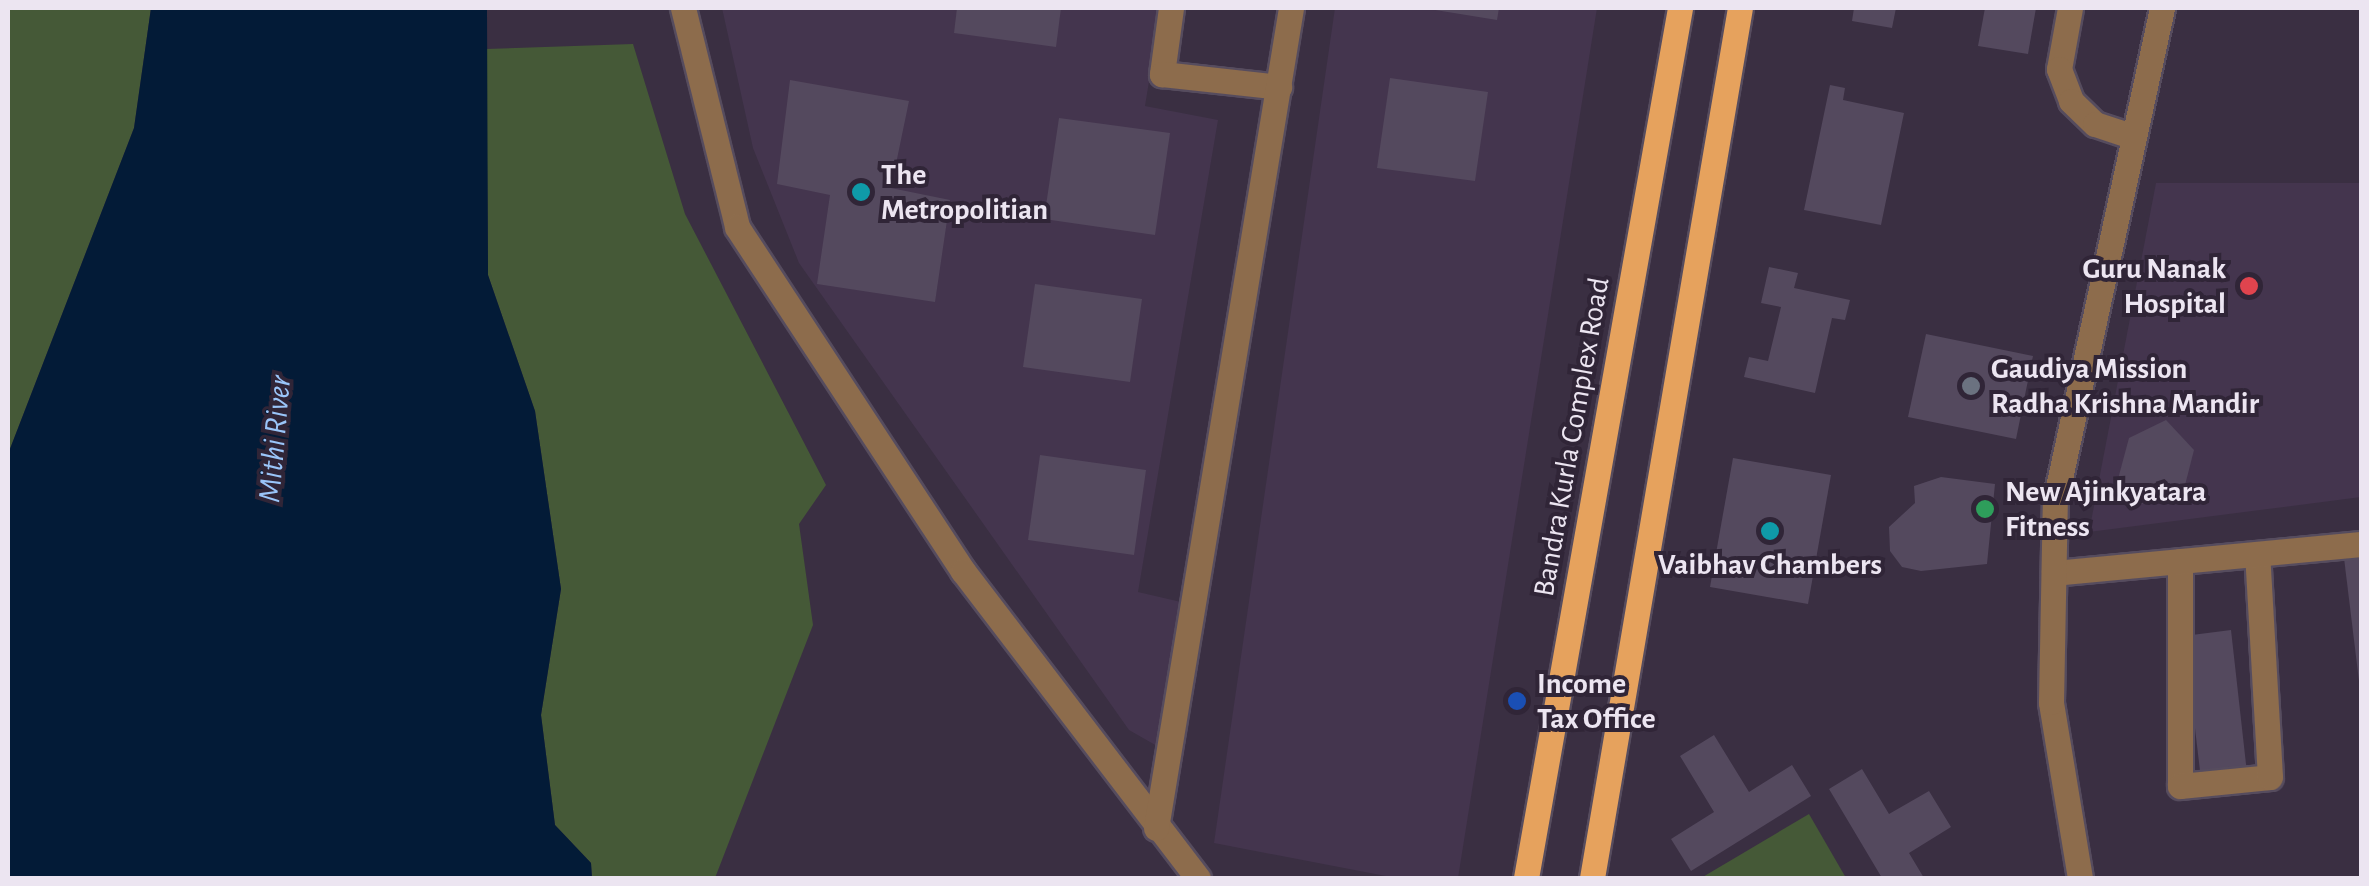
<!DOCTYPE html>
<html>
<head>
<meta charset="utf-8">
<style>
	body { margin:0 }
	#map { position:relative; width:2369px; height:886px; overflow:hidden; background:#3a2f42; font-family:"Alegreya Sans",sans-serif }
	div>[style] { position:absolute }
	.built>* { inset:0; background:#44354e }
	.green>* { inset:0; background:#455937 }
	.water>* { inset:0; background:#031b37 }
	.building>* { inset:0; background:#54495e }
	.roads { filter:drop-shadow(2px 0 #564c5e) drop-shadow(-2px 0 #564c5e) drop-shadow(0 2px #564c5e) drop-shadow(0 -2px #564c5e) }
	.minor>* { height:25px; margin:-12.5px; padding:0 12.5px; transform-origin:12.5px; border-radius:12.5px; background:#8d6c4c }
	.major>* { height:25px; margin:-12.5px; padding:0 12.5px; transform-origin:12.5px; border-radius:12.5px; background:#e6a25d }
	.dots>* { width:28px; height:28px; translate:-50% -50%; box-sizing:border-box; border:5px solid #302537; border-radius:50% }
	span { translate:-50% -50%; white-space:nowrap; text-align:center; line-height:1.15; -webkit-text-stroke:8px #302537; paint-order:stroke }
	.poi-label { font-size:30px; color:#ece5f1; font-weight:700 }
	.left { translate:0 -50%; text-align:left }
	.right { translate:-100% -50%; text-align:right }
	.street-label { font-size:30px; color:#ece5f1 }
	.water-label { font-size:32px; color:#9ac5f9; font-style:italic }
	.frame { position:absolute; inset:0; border:10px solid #ece5f1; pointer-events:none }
</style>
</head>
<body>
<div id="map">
	<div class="built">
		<i style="clip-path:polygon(722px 8px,1161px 8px,1145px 106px,1218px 120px,1138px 592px,1181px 602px,1157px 746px,1129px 730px,799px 263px,753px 148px)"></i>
		<i style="clip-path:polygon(1335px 8px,1597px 8px,1458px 878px,1396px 878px,1214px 843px)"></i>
		<i style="clip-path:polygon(2156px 183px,2361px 183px,2361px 497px,2089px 532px)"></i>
	</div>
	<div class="green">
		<i style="clip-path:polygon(8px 8px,151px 8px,134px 128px,8px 454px)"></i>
		<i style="clip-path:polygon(633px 44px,685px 214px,826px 485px,799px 524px,813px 625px,715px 878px,592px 878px,591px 863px,555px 825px,541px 715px,561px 589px,535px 411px,488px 275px,486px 49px)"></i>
		<i style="clip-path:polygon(1809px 814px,1846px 878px,1701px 878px)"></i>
	</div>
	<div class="water">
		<i style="clip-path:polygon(151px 8px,487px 8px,488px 275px,535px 411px,561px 589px,541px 715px,555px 825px,591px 863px,592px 878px,8px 878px,8px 454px,134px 128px)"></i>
	</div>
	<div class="building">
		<i style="clip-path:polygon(957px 8px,1061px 8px,1056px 47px,954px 33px)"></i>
		<i style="clip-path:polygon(1423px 8px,1499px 8px,1497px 20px)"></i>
		<i style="clip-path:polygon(1854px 8px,1896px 8px,1892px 28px,1852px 21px)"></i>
		<i style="clip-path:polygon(1985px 8px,2036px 8px,2028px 54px,1978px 46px)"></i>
		<i style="clip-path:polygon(1390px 78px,1488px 92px,1475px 181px,1377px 168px)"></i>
		<i style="clip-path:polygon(790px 80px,909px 101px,891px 188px,950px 200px,935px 302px,817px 284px,830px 195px,777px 184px)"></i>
		<i style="clip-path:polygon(1830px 85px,1845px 88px,1843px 100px,1904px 113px,1881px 225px,1804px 210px)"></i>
		<i style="clip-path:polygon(1059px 118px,1170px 133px,1155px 235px,1044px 219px)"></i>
		<i style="clip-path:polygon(1769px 267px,1798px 273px,1794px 288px,1850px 300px,1845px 320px,1832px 318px,1815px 393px,1744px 377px,1749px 357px,1768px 361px,1781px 307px,1761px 303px)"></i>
		<i style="clip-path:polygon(1035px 284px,1142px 299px,1130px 382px,1023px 367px)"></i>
		<i style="clip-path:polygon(1926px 334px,2033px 356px,2016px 439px,1908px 417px)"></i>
		<i style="clip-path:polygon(2166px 420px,2194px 450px,2183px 493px,2141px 504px,2118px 479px,2129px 438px)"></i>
		<i style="clip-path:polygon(1040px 455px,1146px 470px,1134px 555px,1028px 540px)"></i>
		<i style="clip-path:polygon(1733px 458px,1831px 475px,1808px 604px,1710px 587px)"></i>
		<i style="clip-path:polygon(1941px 477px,1995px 484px,1987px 564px,1921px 571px,1902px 567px,1890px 551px,1889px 527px,1915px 503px,1914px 486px)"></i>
		<i style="clip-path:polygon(2362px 555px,2362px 680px,2359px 681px,2344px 558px)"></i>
		<i style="clip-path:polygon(2231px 630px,2247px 773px,2201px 779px,2184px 636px)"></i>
		<i style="clip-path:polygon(1714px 735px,1749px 792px,1792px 765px,1811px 796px,1691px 871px,1671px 839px,1714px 812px,1680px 756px)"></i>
		<i style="clip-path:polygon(1862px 769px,1889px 814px,1929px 791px,1951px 827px,1909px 853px,1924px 878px,1882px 878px,1829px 789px)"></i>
	</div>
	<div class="roads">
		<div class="minor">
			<i style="left:683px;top:8px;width:226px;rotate:76.1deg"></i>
			<i style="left:737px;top:227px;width:412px;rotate:56.7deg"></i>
			<i style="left:963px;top:571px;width:387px;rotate:52.6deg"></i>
			<i style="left:1171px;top:8px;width:67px;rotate:97.8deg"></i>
			<i style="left:1162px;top:74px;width:118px;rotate:6.3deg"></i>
			<i style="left:2070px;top:8px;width:62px;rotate:100.2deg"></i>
			<i style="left:2059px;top:69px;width:34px;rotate:69deg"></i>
			<i style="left:2071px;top:101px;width:33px;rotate:44deg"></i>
			<i style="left:2095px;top:124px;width:41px;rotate:18.4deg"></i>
			<i style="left:2180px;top:561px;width:225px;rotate:90deg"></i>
			<i style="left:2180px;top:786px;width:90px;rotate:-5.7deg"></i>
			<i style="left:2270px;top:777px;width:223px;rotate:-93.3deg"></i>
			<i style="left:2054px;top:573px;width:309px;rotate:-5.4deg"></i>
			<i style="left:1156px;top:828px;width:831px;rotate:-80.65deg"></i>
			<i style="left:2080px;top:878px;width:178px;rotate:-99.4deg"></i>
			<i style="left:2051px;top:702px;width:201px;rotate:-88.9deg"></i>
			<i style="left:2055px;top:501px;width:504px;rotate:-77.75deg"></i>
		</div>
		<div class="major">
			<i style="left:1526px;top:878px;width:884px;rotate:-79.96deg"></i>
			<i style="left:1592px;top:878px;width:882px;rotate:-80.35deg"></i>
		</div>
	</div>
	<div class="dots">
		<i style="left:861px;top:192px;background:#0f9aa8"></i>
		<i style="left:2249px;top:286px;background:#e0444e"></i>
		<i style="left:1971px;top:386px;background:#6b7280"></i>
		<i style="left:1985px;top:509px;background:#2e9e5b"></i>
		<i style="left:1770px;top:531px;background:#0f9aa8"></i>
		<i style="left:1517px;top:701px;background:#1a4fb4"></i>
	</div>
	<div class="poi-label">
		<span class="left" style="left:881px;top:192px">The<br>Metropolitian</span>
		<span class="right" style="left:2226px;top:286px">Guru Nanak<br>Hospital</span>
		<span class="left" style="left:1991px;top:386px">Gaudiya Mission<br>Radha Krishna Mandir</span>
		<span class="left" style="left:2005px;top:509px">New Ajinkyatara<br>Fitness</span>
		<span style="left:1770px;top:565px">Vaibhav Chambers</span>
		<span class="left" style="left:1537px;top:701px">Income<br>Tax Office</span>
	</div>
	<div class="street-label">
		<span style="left:1572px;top:437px;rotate:-80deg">Bandra Kurla Complex Road</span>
	</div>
	<div class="water-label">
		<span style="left:275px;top:439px;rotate:-85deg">Mithi River</span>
	</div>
	<div class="frame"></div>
</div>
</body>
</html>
